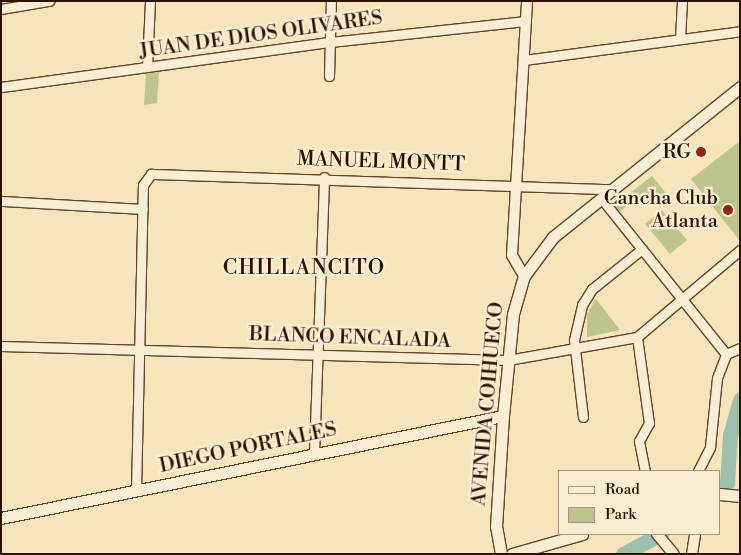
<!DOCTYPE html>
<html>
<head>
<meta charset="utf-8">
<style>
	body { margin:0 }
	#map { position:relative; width:741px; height:555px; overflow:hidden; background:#f6e5bb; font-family:"Libre Bodoni",serif }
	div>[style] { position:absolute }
	.green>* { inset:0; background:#bec48e }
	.river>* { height:15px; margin:-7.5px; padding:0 7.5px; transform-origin:7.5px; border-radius:7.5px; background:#9dbfae }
	.roads { filter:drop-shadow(1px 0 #5f452f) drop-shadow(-1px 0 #5f452f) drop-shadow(0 1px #5f452f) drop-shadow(0 -1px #5f452f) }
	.minor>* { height:9px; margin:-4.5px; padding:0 4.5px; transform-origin:4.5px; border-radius:4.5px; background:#f9eed3 }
	.tertiary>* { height:10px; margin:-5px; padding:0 5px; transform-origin:5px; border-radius:5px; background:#f9eed3 }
	.secondary>* { height:11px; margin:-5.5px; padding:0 5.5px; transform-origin:5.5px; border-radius:5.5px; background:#f9eed3 }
	.dots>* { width:14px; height:14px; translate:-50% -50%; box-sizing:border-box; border:2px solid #f9eed3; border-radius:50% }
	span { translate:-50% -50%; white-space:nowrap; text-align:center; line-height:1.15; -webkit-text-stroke:4.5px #f9eed3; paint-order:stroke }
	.street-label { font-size:20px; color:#2d1000 }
	.poi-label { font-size:20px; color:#2d1000 }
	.right { translate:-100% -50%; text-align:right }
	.neighbourhood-label { font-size:21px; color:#2d1000; letter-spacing:1px }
	.frame { position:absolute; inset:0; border:2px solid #2d1000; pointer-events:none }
	.legend { position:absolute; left:558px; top:470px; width:162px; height:65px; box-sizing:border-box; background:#f9eed3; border:1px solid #a7957f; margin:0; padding:6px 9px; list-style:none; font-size:15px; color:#2d1000 }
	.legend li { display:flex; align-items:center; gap:10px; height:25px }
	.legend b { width:25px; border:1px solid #a7957f }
</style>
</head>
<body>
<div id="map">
	<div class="green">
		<i style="clip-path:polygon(159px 72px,157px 103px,144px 105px,146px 74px)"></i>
		<i style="clip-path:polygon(740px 141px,740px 241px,691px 179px)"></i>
		<i style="clip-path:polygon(652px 176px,669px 197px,658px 206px,643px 194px,619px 212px,613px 206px)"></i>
		<i style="clip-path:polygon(662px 210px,687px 240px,670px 254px,645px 224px)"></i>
		<i style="clip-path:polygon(596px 299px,620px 330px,587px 337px,587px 314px)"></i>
	</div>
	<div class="river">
		<i style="left:720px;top:490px;width:10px;rotate:-45deg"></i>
		<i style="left:727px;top:483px;width:48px;rotate:-86.4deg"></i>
		<i style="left:730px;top:435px;width:37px;rotate:-74deg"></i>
		<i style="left:623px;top:554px;width:43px;rotate:-27.8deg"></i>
	</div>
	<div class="roads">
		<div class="minor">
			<i style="left:1px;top:9px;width:49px;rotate:-9.5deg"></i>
			<i style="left:680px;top:39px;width:38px;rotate:-87deg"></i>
			<i style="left:524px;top:60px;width:218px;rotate:-7.6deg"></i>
			<i style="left:147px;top:67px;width:66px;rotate:-87.4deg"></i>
			<i style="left:329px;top:76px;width:75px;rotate:-88.5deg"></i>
			<i style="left:1px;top:87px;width:332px;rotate:-7.8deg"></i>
			<i style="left:330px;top:42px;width:197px;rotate:-6.1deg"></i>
			<i style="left:601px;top:198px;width:200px;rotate:51.3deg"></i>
			<i style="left:1px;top:201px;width:142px;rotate:3.2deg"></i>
			<i style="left:637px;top:337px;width:87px;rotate:82.1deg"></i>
			<i style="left:649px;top:423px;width:21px;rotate:119deg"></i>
			<i style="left:639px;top:441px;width:31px;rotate:79deg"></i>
			<i style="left:1px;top:346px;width:507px;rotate:1.58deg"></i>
			<i style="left:508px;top:360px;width:131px;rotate:-10.1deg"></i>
			<i style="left:637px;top:337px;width:135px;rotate:-40.2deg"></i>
			<i style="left:583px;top:417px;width:78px;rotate:-96.7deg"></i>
			<i style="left:574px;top:340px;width:36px;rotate:-77deg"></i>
			<i style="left:582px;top:305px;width:19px;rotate:-58deg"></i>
			<i style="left:592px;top:289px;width:64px;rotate:-38.7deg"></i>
			<i style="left:314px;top:453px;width:276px;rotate:-87.9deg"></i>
			<i style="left:698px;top:471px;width:27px;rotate:-63deg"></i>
			<i style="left:710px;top:447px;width:69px;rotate:-84.2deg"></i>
			<i style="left:717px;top:378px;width:26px;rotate:-69deg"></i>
			<i style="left:726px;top:354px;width:15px;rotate:-23deg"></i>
			<i style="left:136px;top:491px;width:306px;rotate:-88.7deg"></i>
			<i style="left:143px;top:185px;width:14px;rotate:-54deg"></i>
			<i style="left:151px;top:174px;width:462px;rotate:1.9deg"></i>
		</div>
		<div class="tertiary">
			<i style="left:524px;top:276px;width:24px;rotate:-120deg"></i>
			<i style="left:512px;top:255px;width:254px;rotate:-86.6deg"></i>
			<i style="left:657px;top:534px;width:26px;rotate:50deg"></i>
			<i style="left:692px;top:554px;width:20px;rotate:-81deg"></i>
		</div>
		<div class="secondary">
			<i style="left:720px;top:494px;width:20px;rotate:6deg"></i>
			<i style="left:1px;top:518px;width:512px;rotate:-11.49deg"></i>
			<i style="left:501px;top:554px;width:27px;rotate:-100deg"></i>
			<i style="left:496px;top:527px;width:111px;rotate:-86.4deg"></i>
			<i style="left:503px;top:416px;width:102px;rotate:-84.4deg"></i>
			<i style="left:513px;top:314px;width:40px;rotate:-74deg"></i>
			<i style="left:524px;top:276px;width:49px;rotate:-53.4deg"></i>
			<i style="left:553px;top:237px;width:240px;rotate:-38.7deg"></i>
			<i style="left:512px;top:554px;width:73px;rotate:-15.9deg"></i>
		</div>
	</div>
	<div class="dots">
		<i style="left:701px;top:152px;background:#8f2418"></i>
		<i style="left:728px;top:210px;background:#8f2418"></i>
	</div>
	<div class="street-label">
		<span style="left:261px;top:35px;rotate:-8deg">JUAN DE DIOS OLIVARES</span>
		<span style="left:381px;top:162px;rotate:2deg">MANUEL MONTT</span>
		<span style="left:350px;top:338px;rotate:2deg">BLANCO ENCALADA</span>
		<span style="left:488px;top:404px;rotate:-85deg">AVENIDA COIHUECO</span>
		<span style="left:248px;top:448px;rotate:-12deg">DIEGO PORTALES</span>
	</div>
	<div class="poi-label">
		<span class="right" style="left:691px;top:152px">RG</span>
		<span class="right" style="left:718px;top:210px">Cancha Club<br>Atlanta</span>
	</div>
	<div class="neighbourhood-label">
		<span style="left:304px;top:268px">CHILLANCITO</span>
	</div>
	<div class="frame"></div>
	<ul class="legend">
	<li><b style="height:6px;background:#f9eed3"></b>Road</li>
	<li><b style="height:14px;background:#bec48e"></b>Park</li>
	</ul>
</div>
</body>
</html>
